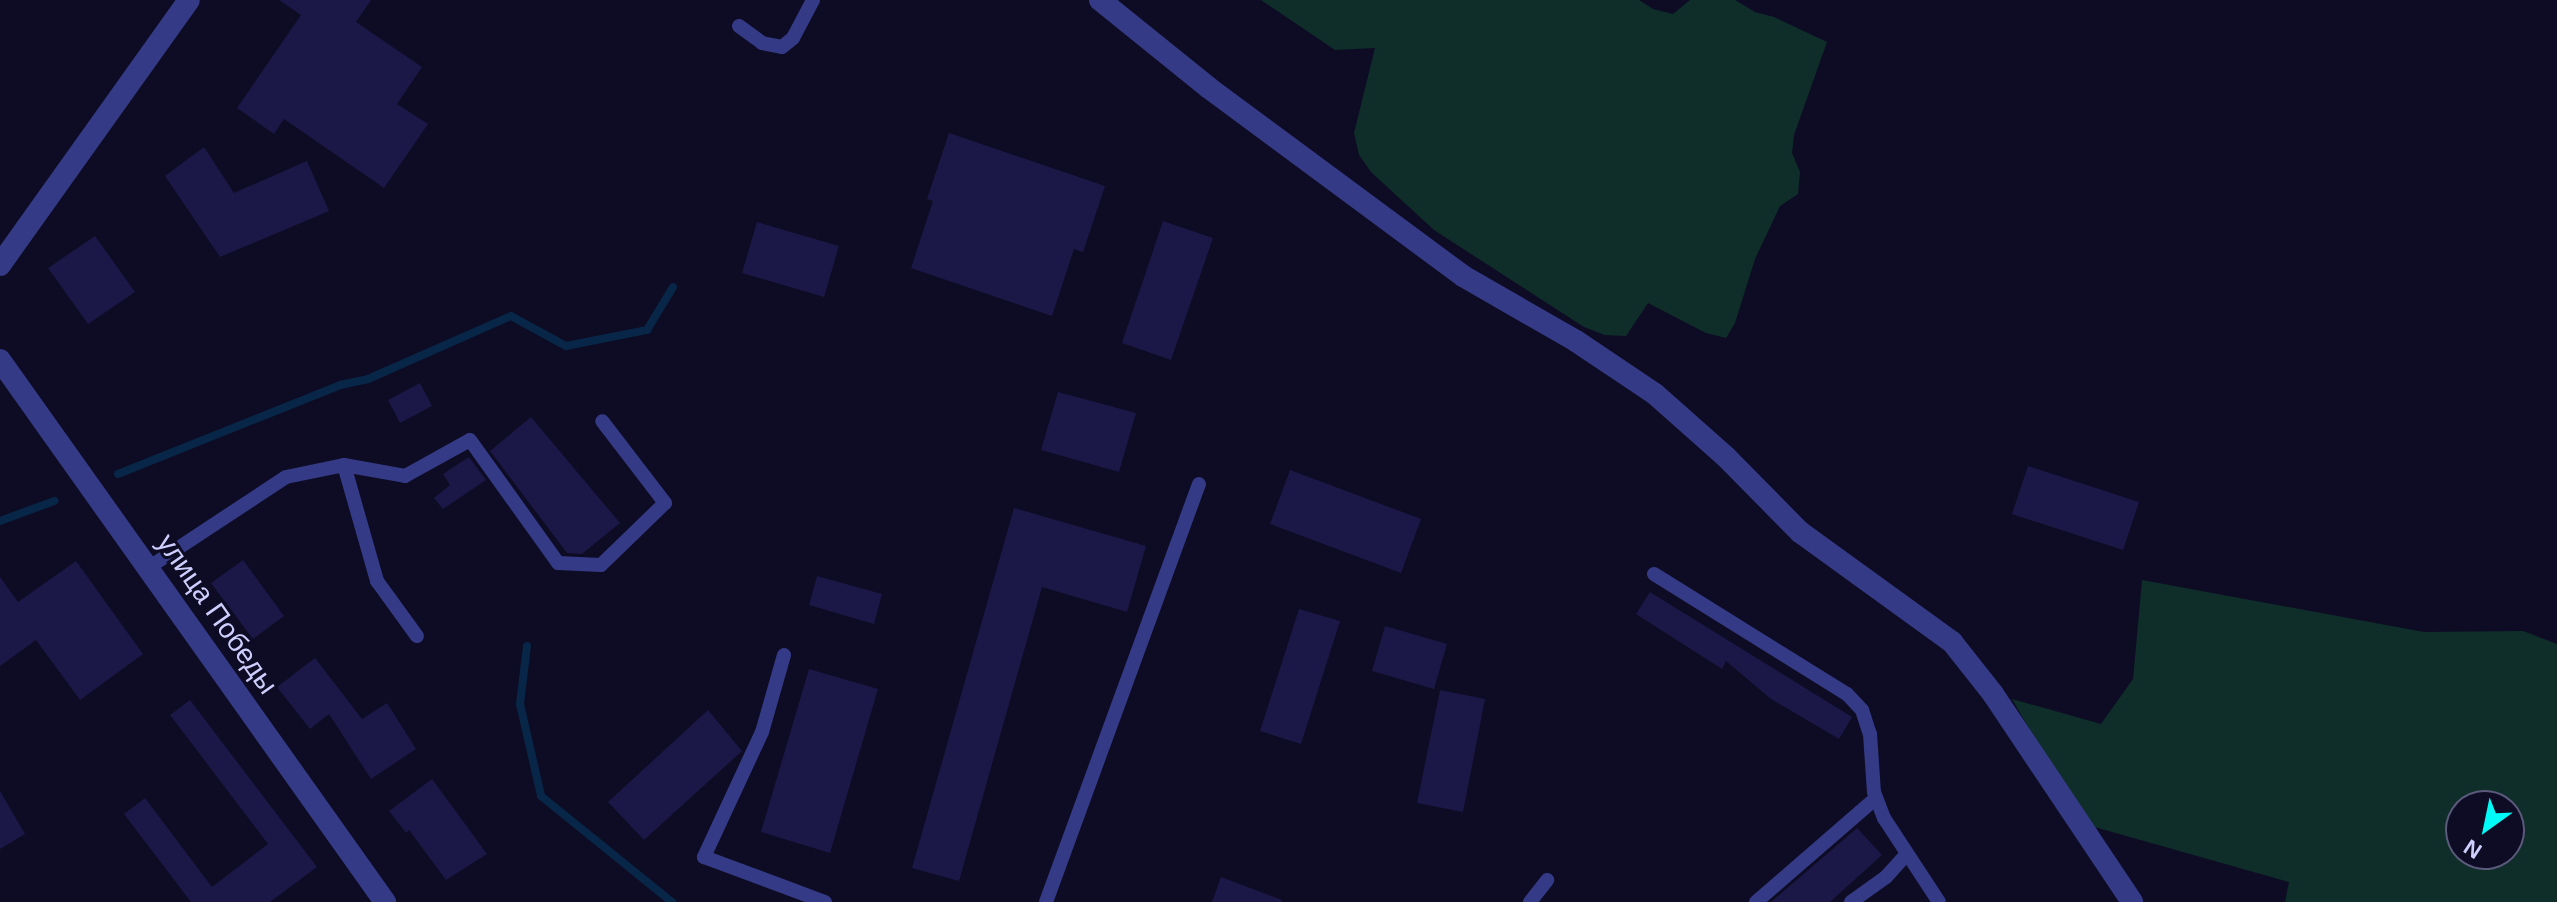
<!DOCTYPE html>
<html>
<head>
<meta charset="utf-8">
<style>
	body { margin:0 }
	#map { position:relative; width:2557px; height:902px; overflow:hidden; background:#0e0c24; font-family:Helvetica,sans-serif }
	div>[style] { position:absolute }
	.green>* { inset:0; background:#0f2e2a }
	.stream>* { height:8px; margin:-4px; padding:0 4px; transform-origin:4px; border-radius:4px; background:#082647 }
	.building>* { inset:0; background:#1b1746 }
	.service>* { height:14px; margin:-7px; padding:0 7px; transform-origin:7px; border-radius:7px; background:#343a86 }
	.minor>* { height:22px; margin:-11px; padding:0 11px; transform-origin:11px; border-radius:11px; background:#343a86 }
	span { translate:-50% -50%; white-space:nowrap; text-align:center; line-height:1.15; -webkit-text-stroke:6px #0e0c24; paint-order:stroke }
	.street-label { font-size:28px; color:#cfcfff }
	.north { position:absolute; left:2445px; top:790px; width:80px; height:80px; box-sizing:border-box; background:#0e0c24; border:2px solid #5b5a7c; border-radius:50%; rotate:213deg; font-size:22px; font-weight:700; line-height:32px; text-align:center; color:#cfcfff }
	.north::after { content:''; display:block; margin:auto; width:28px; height:36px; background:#00faf7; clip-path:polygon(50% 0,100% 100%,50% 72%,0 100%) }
</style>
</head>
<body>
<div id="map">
	<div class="green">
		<i style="clip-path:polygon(1261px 0,1639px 0,1653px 9px,1673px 14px,1690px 0,1735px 0,1755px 12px,1774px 17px,1827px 42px,1794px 135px,1792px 153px,1800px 172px,1798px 194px,1780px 206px,1755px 259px,1735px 323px,1726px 338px,1706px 333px,1648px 303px,1626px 336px,1605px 335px,1584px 327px,1434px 230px,1371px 172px,1359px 155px,1354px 133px,1375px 48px,1335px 50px)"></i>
		<i style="clip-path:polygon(evenodd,2142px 580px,2424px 632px,2523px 631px,2557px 644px,2557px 902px,2285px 902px,2289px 882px,2084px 824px,2012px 699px,2101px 724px,2133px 679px,2142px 580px,2461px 806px,2509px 806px,2509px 854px,2461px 854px,2461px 806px)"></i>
	</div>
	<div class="stream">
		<i style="left:118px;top:474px;width:239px;rotate:-21.8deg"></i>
		<i style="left:340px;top:385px;width:29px;rotate:-12deg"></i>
		<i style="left:368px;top:379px;width:156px;rotate:-23.8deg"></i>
		<i style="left:511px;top:316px;width:63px;rotate:28.6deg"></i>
		<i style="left:566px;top:346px;width:83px;rotate:-11.2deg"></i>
		<i style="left:647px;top:330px;width:50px;rotate:-58.8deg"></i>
		<i style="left:0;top:521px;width:58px;rotate:-20.3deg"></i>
		<i style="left:527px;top:646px;width:58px;rotate:96.9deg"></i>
		<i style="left:520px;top:704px;width:94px;rotate:77.1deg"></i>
		<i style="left:541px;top:796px;width:169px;rotate:39deg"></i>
	</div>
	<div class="building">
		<i style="clip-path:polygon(279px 0,371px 0,356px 22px,422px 67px,397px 104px,428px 124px,384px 188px,284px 119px,274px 134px,237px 108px,301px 15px)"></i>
		<i style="clip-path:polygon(949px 133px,1105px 186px,1083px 252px,1074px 249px,1052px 316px,911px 268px,933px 201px,927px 199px)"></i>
		<i style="clip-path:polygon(204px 147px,234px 193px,307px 161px,329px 211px,220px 257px,165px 176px)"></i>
		<i style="clip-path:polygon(1163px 221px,1213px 238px,1171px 360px,1122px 343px)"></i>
		<i style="clip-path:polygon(757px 222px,839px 246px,824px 297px,742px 273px)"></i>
		<i style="clip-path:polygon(95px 236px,135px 292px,88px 324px,48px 268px)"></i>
		<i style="clip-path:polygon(420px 383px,432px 406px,400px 423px,388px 400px)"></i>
		<i style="clip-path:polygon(1058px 392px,1136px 413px,1119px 472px,1041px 450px)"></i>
		<i style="clip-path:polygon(531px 417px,620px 523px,582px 554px,567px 553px,490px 451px)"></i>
		<i style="clip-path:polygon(469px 457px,486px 480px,443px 509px,434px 498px,450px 485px,443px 474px)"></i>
		<i style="clip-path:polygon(2028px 466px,2139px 502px,2123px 550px,2012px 514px)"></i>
		<i style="clip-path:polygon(1290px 470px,1421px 519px,1401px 573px,1270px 524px)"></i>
		<i style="clip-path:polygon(1014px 508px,1146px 546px,1127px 612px,1042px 587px,959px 881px,912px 868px)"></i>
		<i style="clip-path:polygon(243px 560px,284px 616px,253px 639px,211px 583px)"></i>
		<i style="clip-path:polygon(76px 561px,143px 654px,80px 700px,36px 640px,0 666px,0 577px,18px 602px)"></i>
		<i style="clip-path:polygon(817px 576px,882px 594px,874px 624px,809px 605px)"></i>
		<i style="clip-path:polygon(1650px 592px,1852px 717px,1839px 739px,1771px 699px,1726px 661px,1722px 669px,1636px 614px)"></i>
		<i style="clip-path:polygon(1299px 609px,1340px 621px,1301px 744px,1260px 731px)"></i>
		<i style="clip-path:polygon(1385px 626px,1447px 644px,1434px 689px,1372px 671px)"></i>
		<i style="clip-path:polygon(315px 658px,362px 719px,387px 703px,416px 749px,371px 779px,329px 714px,310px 729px,277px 687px)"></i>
		<i style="clip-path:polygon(809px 669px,878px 689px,830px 853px,761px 832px)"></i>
		<i style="clip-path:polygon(1440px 690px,1485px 699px,1463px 812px,1417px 803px)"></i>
		<i style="clip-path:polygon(190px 700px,317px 867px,270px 902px,191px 902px,124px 814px,145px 798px,212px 887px,268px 844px,170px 715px)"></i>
		<i style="clip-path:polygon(708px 710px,742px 751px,644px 840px,608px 802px)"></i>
		<i style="clip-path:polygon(432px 779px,487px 854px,446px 880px,409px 830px,406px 833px,389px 811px)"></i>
		<i style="clip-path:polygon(0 791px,25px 834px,0 849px)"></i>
		<i style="clip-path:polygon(1857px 828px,1882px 855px,1830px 902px,1771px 902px)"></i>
		<i style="clip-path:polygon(1221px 877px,1282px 900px,1281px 902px,1212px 902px)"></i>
	</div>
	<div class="service">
		<i style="left:739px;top:26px;width:29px;rotate:36deg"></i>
		<i style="left:762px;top:43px;width:20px;rotate:11deg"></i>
		<i style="left:782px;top:47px;width:14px;rotate:-39deg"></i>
		<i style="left:793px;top:38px;width:43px;rotate:-62.2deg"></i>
		<i style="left:344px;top:465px;width:121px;rotate:74.1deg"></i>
		<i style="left:377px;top:581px;width:68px;rotate:54deg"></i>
		<i style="left:148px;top:568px;width:165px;rotate:-33.4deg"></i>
		<i style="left:286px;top:477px;width:59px;rotate:-11.7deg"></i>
		<i style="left:344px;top:465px;width:62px;rotate:10.2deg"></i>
		<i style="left:405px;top:476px;width:74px;rotate:-29deg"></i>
		<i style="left:470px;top:440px;width:151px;rotate:54.4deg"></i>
		<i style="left:558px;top:563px;width:43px;rotate:2.7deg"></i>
		<i style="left:601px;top:565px;width:89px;rotate:-44.1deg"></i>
		<i style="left:665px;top:503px;width:103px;rotate:-127.5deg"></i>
		<i style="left:1654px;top:574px;width:227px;rotate:31.9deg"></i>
		<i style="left:1847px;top:694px;width:22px;rotate:47deg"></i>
		<i style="left:1862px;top:710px;width:25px;rotate:72deg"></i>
		<i style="left:1870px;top:734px;width:58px;rotate:86.1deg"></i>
		<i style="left:1874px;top:792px;width:28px;rotate:69deg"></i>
		<i style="left:1884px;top:818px;width:100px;rotate:56.8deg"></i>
		<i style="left:784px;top:655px;width:80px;rotate:105.9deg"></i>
		<i style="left:762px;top:732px;width:138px;rotate:114.9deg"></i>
		<i style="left:704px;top:857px;width:129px;rotate:20.4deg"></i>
		<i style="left:1046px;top:902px;width:445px;rotate:-69.9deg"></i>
		<i style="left:1530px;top:902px;width:28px;rotate:-52deg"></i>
		<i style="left:1756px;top:902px;width:159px;rotate:-40.9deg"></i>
		<i style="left:1851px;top:902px;width:43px;rotate:-35.5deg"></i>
		<i style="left:1886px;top:877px;width:30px;rotate:-48deg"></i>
	</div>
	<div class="minor">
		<i style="left:1100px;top:0;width:140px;rotate:38.9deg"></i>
		<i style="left:1209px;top:88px;width:316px;rotate:36.5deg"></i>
		<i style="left:1463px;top:276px;width:130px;rotate:29.9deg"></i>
		<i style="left:1576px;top:341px;width:95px;rotate:33.9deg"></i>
		<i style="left:1655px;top:394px;width:95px;rotate:41.6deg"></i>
		<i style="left:1726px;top:457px;width:105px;rotate:45.4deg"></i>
		<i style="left:1800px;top:532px;width:188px;rotate:35.9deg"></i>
		<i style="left:1952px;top:642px;width:66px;rotate:51.7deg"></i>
		<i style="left:1993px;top:694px;width:250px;rotate:56.2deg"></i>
		<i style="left:0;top:265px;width:325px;rotate:-54.5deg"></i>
		<i style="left:0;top:360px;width:665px;rotate:54.61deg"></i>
	</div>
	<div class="street-label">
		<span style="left:217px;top:614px;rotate:55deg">улица Победы</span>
	</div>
	<div class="north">N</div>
</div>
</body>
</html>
